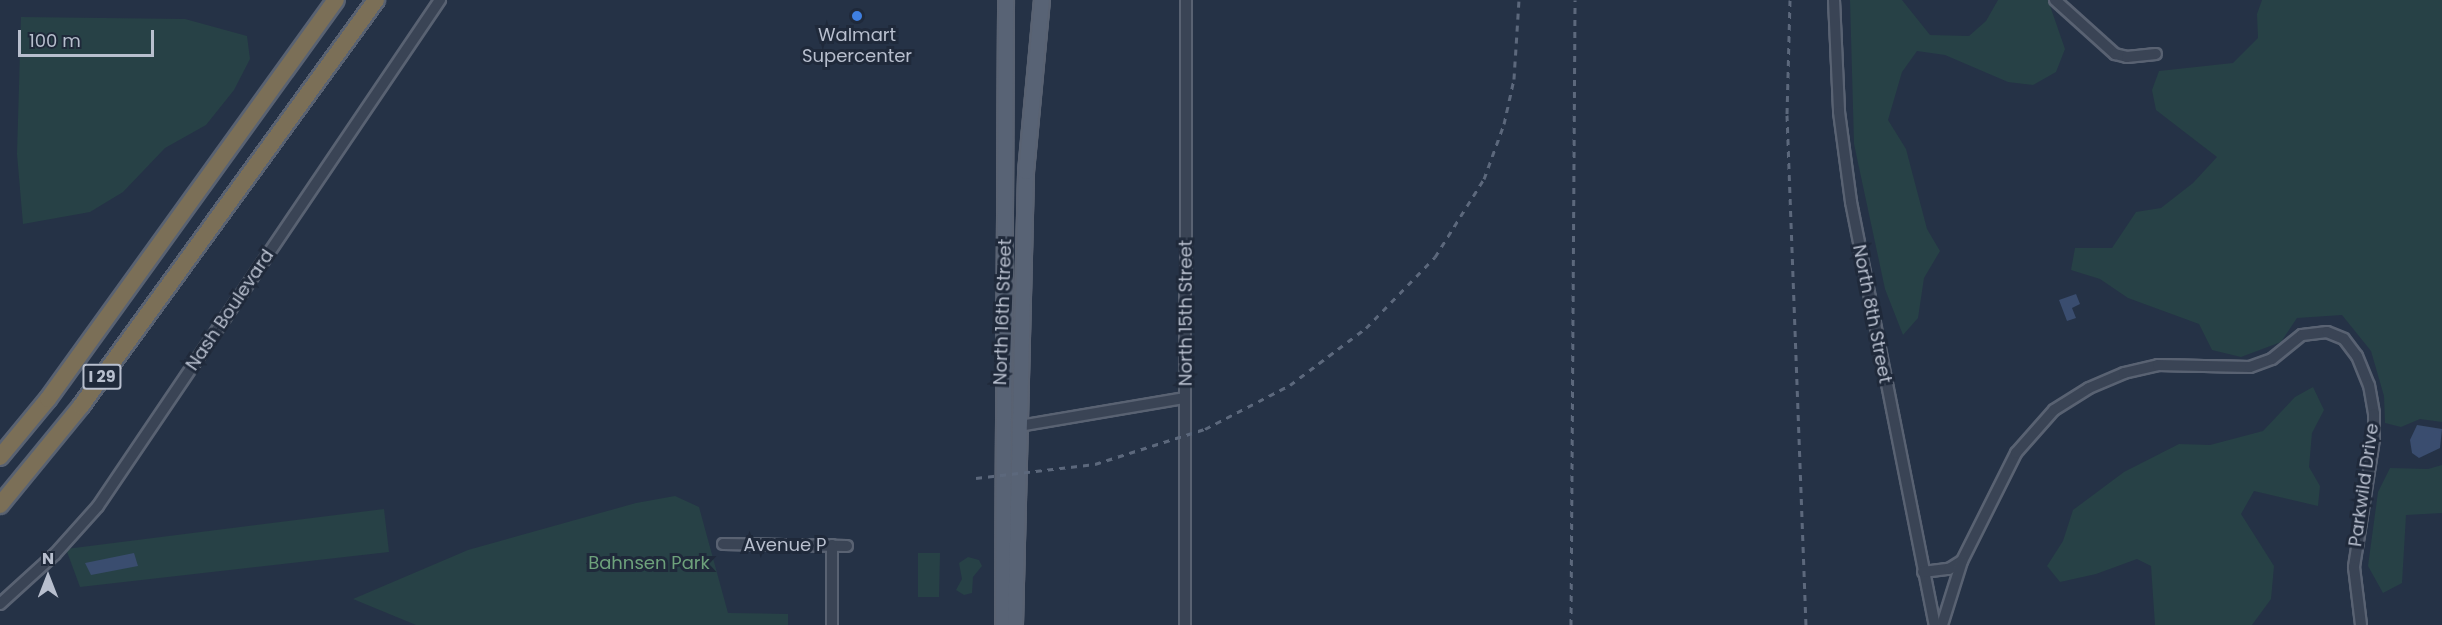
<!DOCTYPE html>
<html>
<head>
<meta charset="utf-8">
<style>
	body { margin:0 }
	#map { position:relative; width:2442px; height:625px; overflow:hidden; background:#253246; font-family:Poppins,sans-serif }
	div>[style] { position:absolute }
	.green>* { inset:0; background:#274146 }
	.water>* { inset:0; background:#3a4d6f }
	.roads { filter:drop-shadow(2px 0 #596272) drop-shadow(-2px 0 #596272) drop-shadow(0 2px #596272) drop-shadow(0 -2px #596272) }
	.minor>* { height:10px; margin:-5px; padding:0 5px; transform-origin:5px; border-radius:5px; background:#3a4455 }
	.major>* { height:14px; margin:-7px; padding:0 7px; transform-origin:7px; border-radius:7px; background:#586375 }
	.highway>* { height:16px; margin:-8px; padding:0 8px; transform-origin:8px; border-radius:8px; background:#7b6f57 }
	.rail>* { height:3px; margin-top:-1.5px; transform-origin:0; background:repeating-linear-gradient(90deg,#5c687c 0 6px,transparent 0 12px) }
	.dots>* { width:16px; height:16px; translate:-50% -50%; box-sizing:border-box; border:3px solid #1f293a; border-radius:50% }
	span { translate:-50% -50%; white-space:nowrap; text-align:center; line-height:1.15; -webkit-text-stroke:6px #1f293a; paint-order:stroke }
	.shield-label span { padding:2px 4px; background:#1f293a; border:2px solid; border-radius:4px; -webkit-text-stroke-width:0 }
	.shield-label { font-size:16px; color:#b8bfce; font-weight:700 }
	.poi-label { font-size:18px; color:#b8bfce }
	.street-label { font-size:18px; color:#b8bfce }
	.park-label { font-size:18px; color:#6da17b }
	.north { position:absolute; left:18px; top:547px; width:60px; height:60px; -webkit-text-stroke:4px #1f293a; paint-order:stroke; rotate:0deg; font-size:16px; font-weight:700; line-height:24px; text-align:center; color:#b8bfce }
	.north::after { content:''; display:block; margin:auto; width:21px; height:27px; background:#b8bfce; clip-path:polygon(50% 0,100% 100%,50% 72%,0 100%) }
	.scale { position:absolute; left:18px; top:30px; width:136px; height:27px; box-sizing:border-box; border:3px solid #b8bfce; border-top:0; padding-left:8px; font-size:18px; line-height:21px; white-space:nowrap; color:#b8bfce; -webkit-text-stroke:4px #1f293a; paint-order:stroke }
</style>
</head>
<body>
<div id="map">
	<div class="green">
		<i style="clip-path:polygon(1850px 0,1902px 0,1930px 35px,1969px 36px,1986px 21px,1998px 0,2048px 0,2065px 49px,2056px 72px,2033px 85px,2008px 82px,1945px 55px,1917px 51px,1902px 72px,1888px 120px,1906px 149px,1927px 229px,1940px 251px,1924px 278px,1918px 318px,1903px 335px,1885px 289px,1854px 144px)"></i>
		<i style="clip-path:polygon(2262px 0,2442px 0,2442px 422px,2420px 419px,2401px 427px,2385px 423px,2384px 396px,2371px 351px,2342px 315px,2297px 318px,2281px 342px,2241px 357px,2212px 350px,2199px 324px,2128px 298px,2100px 279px,2071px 270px,2075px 248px,2112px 248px,2136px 212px,2161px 208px,2193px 183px,2217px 157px,2156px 110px,2152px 90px,2159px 71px,2233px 63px,2258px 38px,2257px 14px)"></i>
		<i style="clip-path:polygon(21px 17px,185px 19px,247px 36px,250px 59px,234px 90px,206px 125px,165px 148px,123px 192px,90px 212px,23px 224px,17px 154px)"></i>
		<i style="clip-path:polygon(2313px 387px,2324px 410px,2312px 433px,2309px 467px,2320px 486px,2318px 506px,2254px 491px,2241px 514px,2274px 566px,2271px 599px,2252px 625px,2155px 625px,2151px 566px,2137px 559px,2096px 574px,2060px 582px,2047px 566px,2063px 541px,2073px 510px,2124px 472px,2179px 444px,2210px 445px,2263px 431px,2295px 397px)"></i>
		<i style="clip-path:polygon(2442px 465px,2442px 513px,2406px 515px,2402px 583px,2383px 593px,2368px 566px,2378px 492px,2390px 468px,2428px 469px)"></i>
		<i style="clip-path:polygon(675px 496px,699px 507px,728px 613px,788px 614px,788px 625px,416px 625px,353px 599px,468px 550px,636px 503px)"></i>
		<i style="clip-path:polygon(384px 509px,389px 552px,80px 587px,66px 549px)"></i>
		<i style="clip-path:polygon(918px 553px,940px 553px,939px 597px,918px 597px)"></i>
		<i style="clip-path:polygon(968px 557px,979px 560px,982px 566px,973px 577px,972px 593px,964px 595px,956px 590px,962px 579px,959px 563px)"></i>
	</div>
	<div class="water">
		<i style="clip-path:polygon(2076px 294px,2080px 304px,2072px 308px,2076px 318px,2067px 321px,2059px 300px)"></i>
		<i style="clip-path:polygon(2417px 425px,2442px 429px,2440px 448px,2419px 458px,2412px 453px,2410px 440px)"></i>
		<i style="clip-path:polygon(134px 553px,138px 566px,91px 575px,85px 563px)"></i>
	</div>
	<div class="roads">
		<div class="minor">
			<i style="left:1834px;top:0;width:112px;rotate:87.4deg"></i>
			<i style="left:1839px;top:112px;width:91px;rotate:82.4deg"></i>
			<i style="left:1851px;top:202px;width:431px;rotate:78.8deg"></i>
			<i style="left:2055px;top:0;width:81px;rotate:42deg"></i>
			<i style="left:2115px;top:54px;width:12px;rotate:14deg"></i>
			<i style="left:2127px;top:57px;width:29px;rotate:-6deg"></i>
			<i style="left:1019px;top:426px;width:168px;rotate:-9.6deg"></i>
			<i style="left:723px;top:544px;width:124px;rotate:0.9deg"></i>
			<i style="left:1923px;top:572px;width:26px;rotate:-7deg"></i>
			<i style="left:1949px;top:569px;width:15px;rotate:-32deg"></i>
			<i style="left:1962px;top:561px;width:121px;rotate:-63.4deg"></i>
			<i style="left:2016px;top:453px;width:57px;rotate:-48.5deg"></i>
			<i style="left:2054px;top:410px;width:41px;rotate:-32.2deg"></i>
			<i style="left:2089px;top:388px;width:38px;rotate:-23deg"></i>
			<i style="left:2124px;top:373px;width:35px;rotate:-13deg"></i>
			<i style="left:2158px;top:365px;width:92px;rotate:1.2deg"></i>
			<i style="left:2250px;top:367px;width:23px;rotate:-20deg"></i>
			<i style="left:2272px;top:359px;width:38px;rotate:-39deg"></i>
			<i style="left:2302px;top:335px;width:25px;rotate:-7deg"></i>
			<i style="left:2327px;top:332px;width:18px;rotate:22deg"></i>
			<i style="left:2344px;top:339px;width:21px;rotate:53deg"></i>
			<i style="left:2357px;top:356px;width:31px;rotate:68deg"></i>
			<i style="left:2369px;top:385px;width:29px;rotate:80deg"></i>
			<i style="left:2374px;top:414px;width:25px;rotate:90deg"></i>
			<i style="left:2374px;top:439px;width:130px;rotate:98.9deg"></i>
			<i style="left:2354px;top:567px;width:58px;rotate:83.1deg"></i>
			<i style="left:0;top:604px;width:74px;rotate:-42.3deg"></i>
			<i style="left:55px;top:554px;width:64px;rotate:-48.1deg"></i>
			<i style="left:98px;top:506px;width:611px;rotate:-55.95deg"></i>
			<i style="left:832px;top:625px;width:80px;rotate:-90deg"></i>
			<i style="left:1185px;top:625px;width:625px;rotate:-89.91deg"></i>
			<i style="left:1942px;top:625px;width:67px;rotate:-72.6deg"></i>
		</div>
		<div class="major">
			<i style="left:1003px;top:625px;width:625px;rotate:-89.72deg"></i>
			<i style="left:1015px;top:625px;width:453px;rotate:-88.6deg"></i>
			<i style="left:1026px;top:172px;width:173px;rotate:-84.7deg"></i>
		</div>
		<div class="highway">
			<i style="left:0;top:457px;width:75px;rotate:-50.4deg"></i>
			<i style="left:48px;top:399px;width:492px;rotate:-54.2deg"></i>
			<i style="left:0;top:505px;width:128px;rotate:-50.7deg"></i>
			<i style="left:81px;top:406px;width:502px;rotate:-54deg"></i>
		</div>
	</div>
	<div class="rail">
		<i style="left:1790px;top:0;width:115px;rotate:91.5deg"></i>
		<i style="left:1787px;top:115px;width:510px;rotate:87.87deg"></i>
		<i style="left:976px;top:478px;width:120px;rotate:-6.7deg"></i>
		<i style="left:1095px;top:464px;width:115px;rotate:-17.7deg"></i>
		<i style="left:1205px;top:429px;width:96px;rotate:-27.4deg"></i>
		<i style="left:1290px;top:385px;width:95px;rotate:-36.9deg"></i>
		<i style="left:1366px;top:328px;width:99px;rotate:-45.8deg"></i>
		<i style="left:1435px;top:257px;width:92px;rotate:-57.9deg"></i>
		<i style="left:1484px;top:179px;width:59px;rotate:-70deg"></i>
		<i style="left:1504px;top:124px;width:46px;rotate:-77.5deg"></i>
		<i style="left:1514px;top:79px;width:79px;rotate:-86.4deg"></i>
		<i style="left:1571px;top:625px;width:625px;rotate:-89.63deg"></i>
	</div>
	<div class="dots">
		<i style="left:857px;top:16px;background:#3f7fe0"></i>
	</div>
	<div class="shield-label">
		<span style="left:102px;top:377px">I 29</span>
	</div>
	<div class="poi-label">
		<span style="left:857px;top:46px">Walmart<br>Supercenter</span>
	</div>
	<div class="street-label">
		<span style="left:230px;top:310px;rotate:-56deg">Nash Boulevard</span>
		<span style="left:1003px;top:312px;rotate:-88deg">North 16th Street</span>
		<span style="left:1186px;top:313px;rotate:-90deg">North 15th Street</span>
		<span style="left:1872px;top:314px;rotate:79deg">North 8th Street</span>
		<span style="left:2364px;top:485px;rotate:-82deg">Parkwild Drive</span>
		<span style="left:785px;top:545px">Avenue P</span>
	</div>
	<div class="park-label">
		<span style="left:649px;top:563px">Bahnsen Park</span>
	</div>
	<div class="north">N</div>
	<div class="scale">100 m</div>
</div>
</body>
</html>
